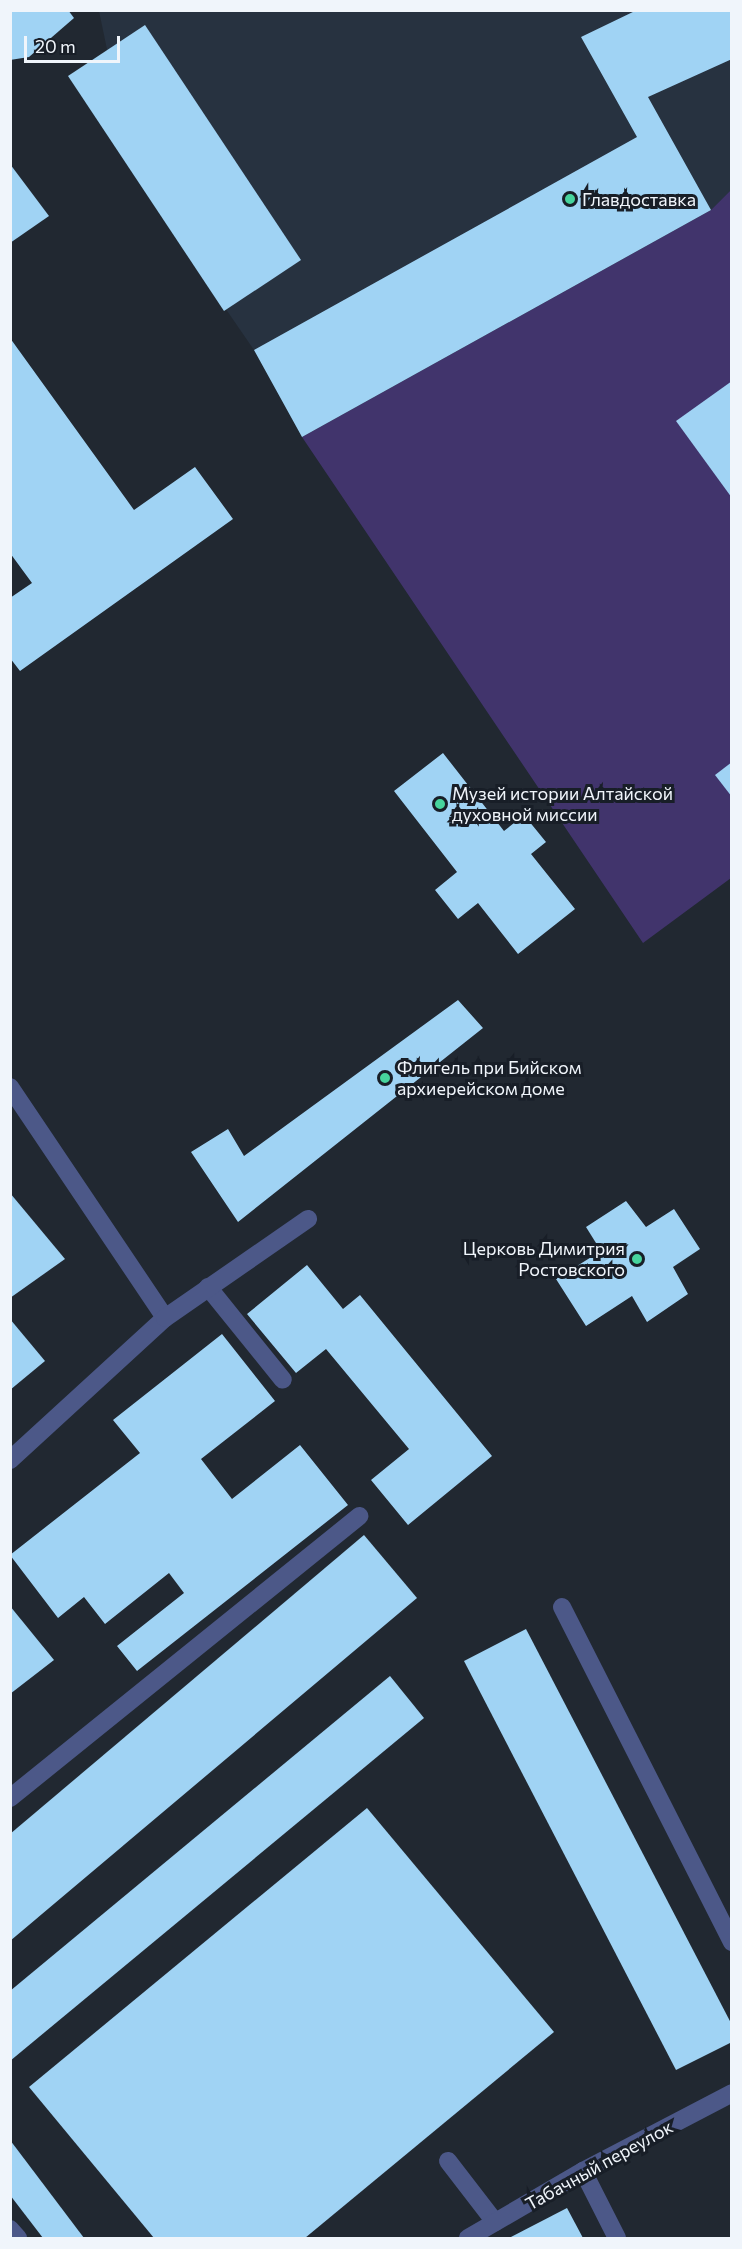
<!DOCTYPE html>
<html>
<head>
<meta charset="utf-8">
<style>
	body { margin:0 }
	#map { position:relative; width:742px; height:2249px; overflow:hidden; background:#212831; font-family:Commissioner,sans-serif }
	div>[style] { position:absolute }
	.built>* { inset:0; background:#273240 }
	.green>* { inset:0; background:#41346c }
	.building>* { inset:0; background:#a0d3f4 }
	.minor>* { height:18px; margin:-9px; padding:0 9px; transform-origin:9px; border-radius:9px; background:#4c5888 }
	.dots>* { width:16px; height:16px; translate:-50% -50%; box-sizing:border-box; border:3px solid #181e27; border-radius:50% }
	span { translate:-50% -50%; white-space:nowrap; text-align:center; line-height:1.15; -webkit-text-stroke:6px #181e27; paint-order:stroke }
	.poi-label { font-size:18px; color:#f0f5fb }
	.left { translate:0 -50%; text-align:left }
	.right { translate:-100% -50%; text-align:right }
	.street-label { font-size:18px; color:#f0f5fb }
	.frame { position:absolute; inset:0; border:12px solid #f0f5fb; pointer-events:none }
	.scale { position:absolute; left:24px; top:36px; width:96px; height:27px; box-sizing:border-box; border:3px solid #f0f5fb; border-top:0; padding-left:8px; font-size:18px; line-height:21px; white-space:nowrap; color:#f0f5fb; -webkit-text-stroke:4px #181e27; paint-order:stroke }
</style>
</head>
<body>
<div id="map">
	<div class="built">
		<i style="clip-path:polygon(99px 11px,731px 11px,731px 190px,711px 210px,302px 437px,254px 350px,133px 174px)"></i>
	</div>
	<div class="green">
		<i style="clip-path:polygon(731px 190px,731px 878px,643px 943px,302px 437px,711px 210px)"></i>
	</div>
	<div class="building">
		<i style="clip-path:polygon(10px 10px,68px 10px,74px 18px,29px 57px,10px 60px)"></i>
		<i style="clip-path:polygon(637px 10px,732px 10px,732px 59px,648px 97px,711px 210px,302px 437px,254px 350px,637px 137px,581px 37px)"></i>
		<i style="clip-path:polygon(145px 25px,301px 260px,224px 311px,68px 76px)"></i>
		<i style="clip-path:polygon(10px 164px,49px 216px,10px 243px)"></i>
		<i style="clip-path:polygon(10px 338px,134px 510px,195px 467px,233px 519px,20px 671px,10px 658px,10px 598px,32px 583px,10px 553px)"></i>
		<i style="clip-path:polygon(732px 381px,732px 498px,676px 421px)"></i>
		<i style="clip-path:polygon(443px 753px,504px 831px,524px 815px,546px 842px,531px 854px,575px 909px,518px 954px,478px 903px,458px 919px,435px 890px,457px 872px,394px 791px)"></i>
		<i style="clip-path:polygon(732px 762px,732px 797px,715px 775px)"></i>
		<i style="clip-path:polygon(458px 1000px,483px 1028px,238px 1222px,191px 1152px,228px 1129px,244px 1156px)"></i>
		<i style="clip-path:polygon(10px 1193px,65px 1259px,10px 1298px)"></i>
		<i style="clip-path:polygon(626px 1201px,646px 1227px,674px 1209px,700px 1249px,673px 1267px,688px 1294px,647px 1322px,632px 1296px,586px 1326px,556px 1279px,601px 1251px,586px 1227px)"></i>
		<i style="clip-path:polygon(307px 1265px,343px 1309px,360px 1295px,492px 1456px,408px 1525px,371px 1480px,409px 1449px,326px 1349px,296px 1373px,247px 1314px)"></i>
		<i style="clip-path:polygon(10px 1319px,45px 1361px,10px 1390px)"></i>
		<i style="clip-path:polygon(222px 1334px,275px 1401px,201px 1459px,232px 1499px,300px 1445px,348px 1505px,137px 1671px,117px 1646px,184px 1593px,169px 1573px,105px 1624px,84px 1597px,58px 1618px,10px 1555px,140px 1453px,113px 1420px)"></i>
		<i style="clip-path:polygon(364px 1535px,417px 1598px,10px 1941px,10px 1834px)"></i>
		<i style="clip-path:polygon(10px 1606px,54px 1660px,10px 1694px)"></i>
		<i style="clip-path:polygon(526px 1629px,732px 2025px,732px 2042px,676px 2070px,464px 1661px)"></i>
		<i style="clip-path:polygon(390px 1676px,424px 1718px,10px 2061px,10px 1991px)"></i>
		<i style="clip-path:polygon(367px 1808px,554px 2032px,305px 2238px,154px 2238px,29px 2087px)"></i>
		<i style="clip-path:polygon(10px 2140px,84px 2238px,43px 2238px,10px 2195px)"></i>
		<i style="clip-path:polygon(567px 2208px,583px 2238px,509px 2238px)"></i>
	</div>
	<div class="minor">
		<i style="left:10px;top:1087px;width:278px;rotate:56.1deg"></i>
		<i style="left:208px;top:1287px;width:119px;rotate:51.1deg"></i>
		<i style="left:10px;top:1460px;width:210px;rotate:-42.5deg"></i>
		<i style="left:165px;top:1318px;width:174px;rotate:-34.7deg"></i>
		<i style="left:562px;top:1607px;width:376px;rotate:63.1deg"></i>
		<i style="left:10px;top:1798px;width:449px;rotate:-38.9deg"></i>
		<i style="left:448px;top:2161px;width:77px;rotate:52.4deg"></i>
		<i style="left:583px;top:2171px;width:75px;rotate:63.1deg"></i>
		<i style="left:10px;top:2229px;width:12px;rotate:48deg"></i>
		<i style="left:468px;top:2238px;width:133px;rotate:-30.2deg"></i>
		<i style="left:583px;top:2171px;width:168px;rotate:-27.6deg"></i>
	</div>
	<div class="dots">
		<i style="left:570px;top:199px;background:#47d49d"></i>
		<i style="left:440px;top:804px;background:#47d49d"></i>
		<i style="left:385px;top:1078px;background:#47d49d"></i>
		<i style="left:637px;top:1259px;background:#47d49d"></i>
	</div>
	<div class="poi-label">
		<span class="left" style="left:582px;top:199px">Главдоставка</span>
		<span class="left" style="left:452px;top:804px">Музей истории Алтайской<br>духовной миссии</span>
		<span class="left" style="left:397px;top:1078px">Флигель при Бийском<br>архиерейском доме</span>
		<span class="right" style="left:625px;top:1259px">Церковь Димитрия<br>Ростовского</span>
	</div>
	<div class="street-label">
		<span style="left:599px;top:2165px;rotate:-29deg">Табачный переулок</span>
	</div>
	<div class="frame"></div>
	<div class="scale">20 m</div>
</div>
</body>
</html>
